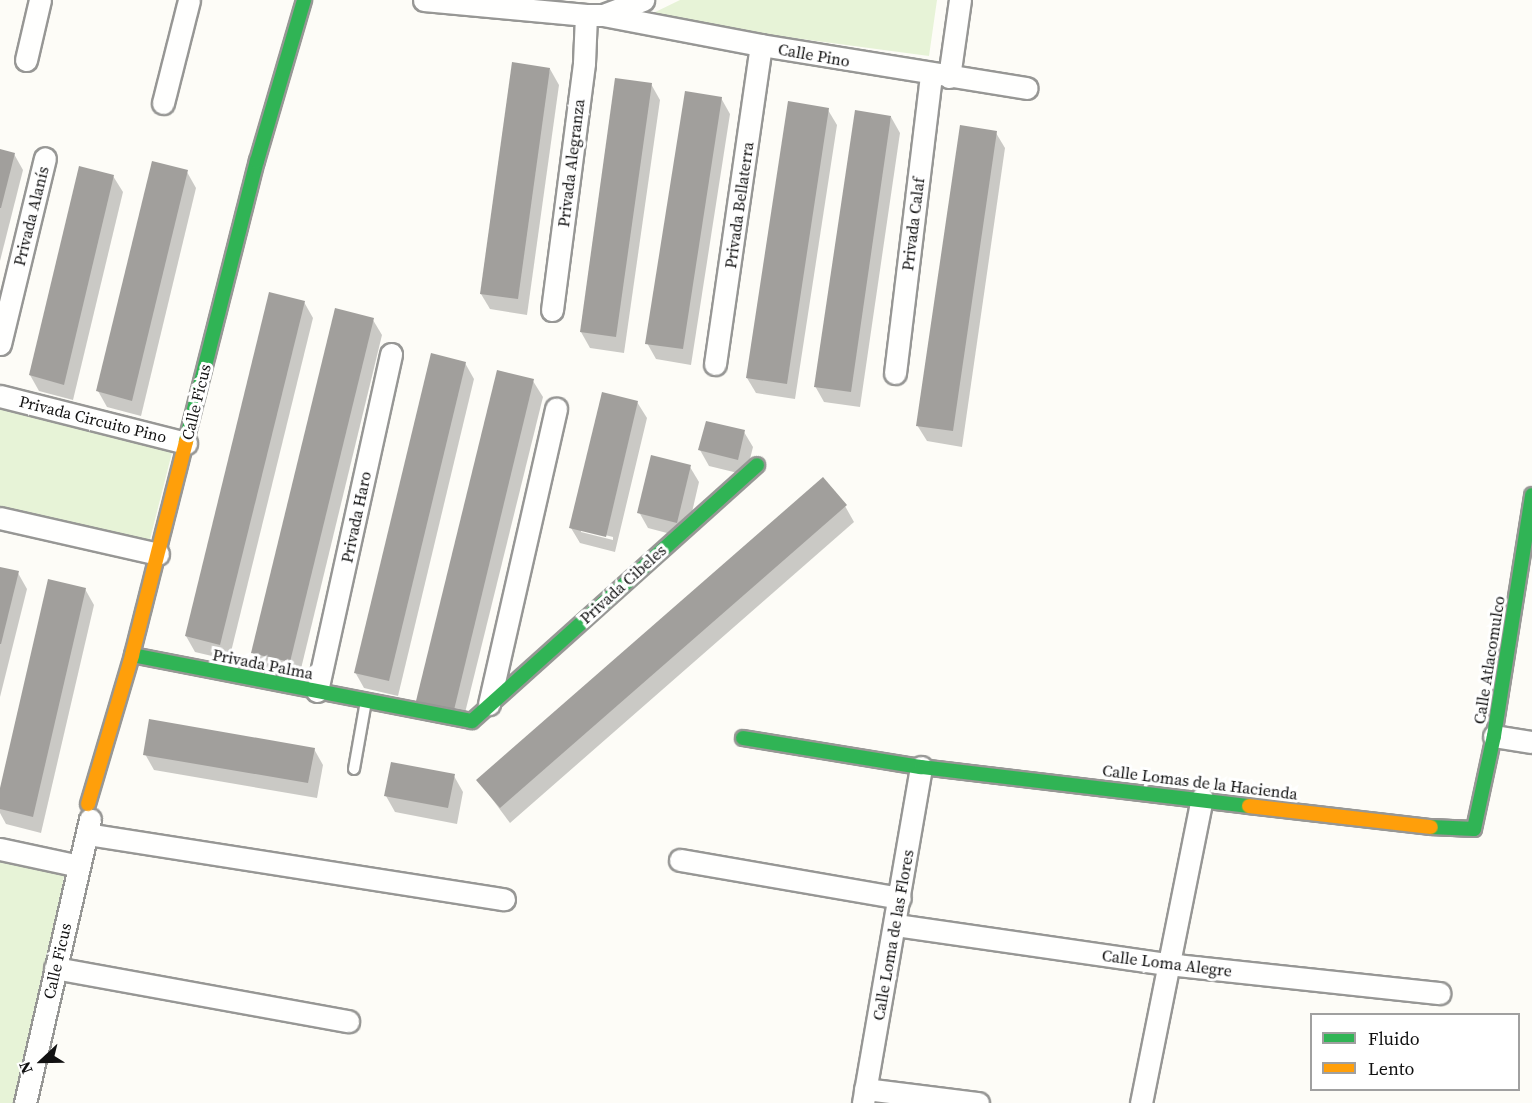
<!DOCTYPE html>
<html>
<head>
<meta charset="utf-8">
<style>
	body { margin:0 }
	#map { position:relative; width:1532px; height:1103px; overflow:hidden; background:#fdfcf7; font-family:"Source Serif 4",serif }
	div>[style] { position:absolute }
	.green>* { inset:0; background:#e7f3d7 }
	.shadow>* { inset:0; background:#0003 }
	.building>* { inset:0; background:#a19f9c }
	.roads { filter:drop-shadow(2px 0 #979795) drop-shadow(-2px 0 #979795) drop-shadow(0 2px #979795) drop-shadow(0 -2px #979795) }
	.lane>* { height:10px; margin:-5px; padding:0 5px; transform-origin:5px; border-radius:5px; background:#fffffe }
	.street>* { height:21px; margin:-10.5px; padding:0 10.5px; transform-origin:10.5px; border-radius:10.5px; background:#fffffe }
	.fast>* { height:14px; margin:-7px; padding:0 7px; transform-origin:7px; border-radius:7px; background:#30b455 }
	.slow>* { height:14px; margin:-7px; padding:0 7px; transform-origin:7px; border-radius:7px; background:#ff9f0a }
	span { translate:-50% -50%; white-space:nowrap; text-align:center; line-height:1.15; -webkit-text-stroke:6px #fff; paint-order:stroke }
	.street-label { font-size:16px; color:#111 }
	.legend { position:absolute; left:1310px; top:1013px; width:210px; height:78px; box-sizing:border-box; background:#fff; border:2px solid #a0a0a0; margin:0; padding:8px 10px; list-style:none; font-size:18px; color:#111 }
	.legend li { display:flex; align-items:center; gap:12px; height:30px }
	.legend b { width:30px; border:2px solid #a0a0a0 }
	.north { position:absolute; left:12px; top:1031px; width:60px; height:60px; -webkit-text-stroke:4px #fff; paint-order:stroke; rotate:248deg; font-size:16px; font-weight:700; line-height:24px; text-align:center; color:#111 }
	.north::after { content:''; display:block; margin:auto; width:21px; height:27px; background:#111; clip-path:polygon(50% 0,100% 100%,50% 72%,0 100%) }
</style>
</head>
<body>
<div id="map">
	<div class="green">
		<i style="clip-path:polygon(680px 0,937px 0,929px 56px,643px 18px)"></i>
		<i style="clip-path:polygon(0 397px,175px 441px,147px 551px,0 517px)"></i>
		<i style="clip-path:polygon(0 851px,66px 866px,20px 1103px,0 1103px)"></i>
	</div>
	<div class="shadow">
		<i style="clip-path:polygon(550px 69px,559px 85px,527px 315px,490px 309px,481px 294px)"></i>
		<i style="clip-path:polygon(651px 84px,660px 100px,624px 353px,590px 348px,581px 332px)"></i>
		<i style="clip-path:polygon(721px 98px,730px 114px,691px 365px,656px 359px,647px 343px)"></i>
		<i style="clip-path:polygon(828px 110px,837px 125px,795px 399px,756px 393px,747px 378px)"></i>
		<i style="clip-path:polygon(891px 117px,900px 133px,860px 407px,824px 402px,815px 386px)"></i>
		<i style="clip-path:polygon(996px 133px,1005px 148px,962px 447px,927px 441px,917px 425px)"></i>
		<i style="clip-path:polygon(0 150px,14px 154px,23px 170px,0 261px)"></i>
		<i style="clip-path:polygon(187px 172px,196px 188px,141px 416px,107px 407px,98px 391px)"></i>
		<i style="clip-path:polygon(113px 176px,123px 192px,73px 400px,39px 391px,30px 375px)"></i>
		<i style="clip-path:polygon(304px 302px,313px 318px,229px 660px,195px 652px,186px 636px)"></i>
		<i style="clip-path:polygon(373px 320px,382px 335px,299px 677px,262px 668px,253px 653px)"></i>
		<i style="clip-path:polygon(465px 363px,474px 379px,398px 696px,364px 688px,355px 672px)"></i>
		<i style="clip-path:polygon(533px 381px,543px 397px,462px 725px,427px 716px)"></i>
		<i style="clip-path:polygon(evenodd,637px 402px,647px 418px,615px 552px,580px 543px,571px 528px,637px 402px,581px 529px,613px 537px,613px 540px,581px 532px,581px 529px)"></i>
		<i style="clip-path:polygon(744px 432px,753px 447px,746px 475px,709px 466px,700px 450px)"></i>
		<i style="clip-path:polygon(690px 467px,699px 482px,686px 538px,648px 528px,639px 512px)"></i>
		<i style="clip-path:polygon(845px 506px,854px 522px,510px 823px,478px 780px)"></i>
		<i style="clip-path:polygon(0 568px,18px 573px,27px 589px,0 697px)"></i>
		<i style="clip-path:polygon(85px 589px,94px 605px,41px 833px,6px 824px,0 813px,0 795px)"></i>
		<i style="clip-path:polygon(314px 749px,323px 765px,317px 798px,154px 770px,145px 754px)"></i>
		<i style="clip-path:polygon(454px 776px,463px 792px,457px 824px,395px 812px,386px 796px)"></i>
	</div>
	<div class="building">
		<i style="clip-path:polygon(512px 62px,550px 68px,518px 299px,480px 294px)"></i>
		<i style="clip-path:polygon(615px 78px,652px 83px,616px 337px,580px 332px)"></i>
		<i style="clip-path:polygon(685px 91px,722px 97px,683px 349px,645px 344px)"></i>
		<i style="clip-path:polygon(788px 101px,829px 108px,787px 384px,746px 378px)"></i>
		<i style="clip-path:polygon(855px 110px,891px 116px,851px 392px,814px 387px)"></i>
		<i style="clip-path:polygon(960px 125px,997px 131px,953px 431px,916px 426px)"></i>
		<i style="clip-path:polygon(0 149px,15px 153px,1px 208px,0 208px)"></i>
		<i style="clip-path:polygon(152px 161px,188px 170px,132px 401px,96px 391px)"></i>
		<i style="clip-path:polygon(79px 166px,114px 175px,64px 385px,29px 375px)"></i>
		<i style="clip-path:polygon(269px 292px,305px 301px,220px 645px,185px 636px)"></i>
		<i style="clip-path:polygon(335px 308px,374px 318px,290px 662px,251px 653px)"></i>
		<i style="clip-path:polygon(431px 353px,466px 362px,389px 681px,354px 673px)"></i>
		<i style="clip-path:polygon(497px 370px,534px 379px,454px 710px,416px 701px)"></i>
		<i style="clip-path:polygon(602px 392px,638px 401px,606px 537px,569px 528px)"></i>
		<i style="clip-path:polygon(706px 421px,745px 430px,738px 460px,698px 450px)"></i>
		<i style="clip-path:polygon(651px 455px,691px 465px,677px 523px,637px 513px)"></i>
		<i style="clip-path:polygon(823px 477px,847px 505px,500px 808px,476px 780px)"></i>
		<i style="clip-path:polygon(0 567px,19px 571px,1px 644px,0 644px)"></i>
		<i style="clip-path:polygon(48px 579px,86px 588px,33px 817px,0 809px,0 788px)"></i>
		<i style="clip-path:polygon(149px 719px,315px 748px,308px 783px,143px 755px)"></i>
		<i style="clip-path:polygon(391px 762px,455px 774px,448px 808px,384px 796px)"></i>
	</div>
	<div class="roads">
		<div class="lane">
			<i style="left:354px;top:769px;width:69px;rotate:-80deg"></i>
		</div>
		<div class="street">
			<i style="left:424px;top:0;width:163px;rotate:5.3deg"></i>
			<i style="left:586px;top:15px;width:17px"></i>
			<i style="left:603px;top:15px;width:43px;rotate:-20.6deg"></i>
			<i style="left:603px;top:15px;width:161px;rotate:10.8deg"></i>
			<i style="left:761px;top:45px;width:269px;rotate:9.2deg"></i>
			<i style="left:26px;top:60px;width:62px;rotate:-76.9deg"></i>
			<i style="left:949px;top:77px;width:78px;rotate:-81.9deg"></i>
			<i style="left:163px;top:103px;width:106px;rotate:-75.8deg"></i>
			<i style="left:552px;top:310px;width:249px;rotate:-82.6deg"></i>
			<i style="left:584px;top:63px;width:48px;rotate:-87.6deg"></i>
			<i style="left:0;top:344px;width:191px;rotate:-76.4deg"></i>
			<i style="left:715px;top:364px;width:322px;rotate:-81.8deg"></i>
			<i style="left:895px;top:373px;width:300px;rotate:-83.1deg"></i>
			<i style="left:0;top:396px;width:192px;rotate:14.2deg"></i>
			<i style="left:0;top:518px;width:162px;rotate:12.8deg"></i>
			<i style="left:317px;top:691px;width:345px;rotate:-77.6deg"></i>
			<i style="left:489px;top:704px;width:303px;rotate:-77.2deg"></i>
			<i style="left:1494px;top:736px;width:38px;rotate:9deg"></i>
			<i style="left:87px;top:834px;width:422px;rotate:8.9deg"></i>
			<i style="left:0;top:849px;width:81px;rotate:12.1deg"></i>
			<i style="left:680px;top:860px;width:223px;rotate:9.8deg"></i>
			<i style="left:896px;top:925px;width:274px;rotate:8.2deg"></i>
			<i style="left:1167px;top:964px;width:274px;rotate:6.1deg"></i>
			<i style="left:55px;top:968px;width:298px;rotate:10.3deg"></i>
			<i style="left:865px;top:1089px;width:114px;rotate:7.1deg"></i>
			<i style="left:25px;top:1103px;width:291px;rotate:-77.1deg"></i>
			<i style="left:863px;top:1103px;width:341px;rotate:-80.2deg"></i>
			<i style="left:1141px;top:1103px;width:311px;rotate:-78.7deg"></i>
		</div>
		<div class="fast">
			<i style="left:186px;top:441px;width:289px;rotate:-75.8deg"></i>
			<i style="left:257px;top:161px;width:168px;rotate:-73.7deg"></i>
			<i style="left:132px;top:655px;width:346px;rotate:11deg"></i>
			<i style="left:472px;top:721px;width:383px;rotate:-41.9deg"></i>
			<i style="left:743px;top:738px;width:180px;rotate:9.3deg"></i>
			<i style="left:921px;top:767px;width:330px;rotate:6.8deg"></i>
			<i style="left:1431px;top:827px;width:43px;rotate:2.7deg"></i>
			<i style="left:1474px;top:829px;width:95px;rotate:-77.9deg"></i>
			<i style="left:1494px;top:736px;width:244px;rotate:-81deg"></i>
		</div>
		<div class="slow">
			<i style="left:88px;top:804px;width:155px;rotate:-73.5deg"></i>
			<i style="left:132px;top:655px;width:221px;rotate:-75.8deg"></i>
			<i style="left:1249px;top:806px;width:183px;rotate:6.6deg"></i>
		</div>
	</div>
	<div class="street-label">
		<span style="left:814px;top:55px;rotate:10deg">Calle Pino</span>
		<span style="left:571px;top:163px;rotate:-83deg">Privada Alegranza</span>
		<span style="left:739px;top:205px;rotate:-82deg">Privada Bellaterra</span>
		<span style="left:31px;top:216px;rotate:-76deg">Privada Alanís</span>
		<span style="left:913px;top:224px;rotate:-83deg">Privada Calaf</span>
		<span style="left:196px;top:402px;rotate:-76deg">Calle Ficus</span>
		<span style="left:93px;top:419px;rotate:14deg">Privada Circuito Pino</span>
		<span style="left:356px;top:517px;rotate:-78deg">Privada Haro</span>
		<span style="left:623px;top:584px;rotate:-42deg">Privada Cibeles</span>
		<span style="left:1489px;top:660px;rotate:-81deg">Calle Atlacomulco</span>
		<span style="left:263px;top:664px;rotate:11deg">Privada Palma</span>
		<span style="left:1200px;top:782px;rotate:7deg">Calle Lomas de la Hacienda</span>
		<span style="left:893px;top:935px;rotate:-80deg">Calle Loma de las Flores</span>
		<span style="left:57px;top:961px;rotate:-77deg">Calle Ficus</span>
		<span style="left:1167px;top:963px;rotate:7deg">Calle Loma Alegre</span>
	</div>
	<ul class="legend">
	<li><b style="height:8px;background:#30b455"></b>Fluido</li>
	<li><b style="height:8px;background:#ff9f0a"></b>Lento</li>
	</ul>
	<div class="north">N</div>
</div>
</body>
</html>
